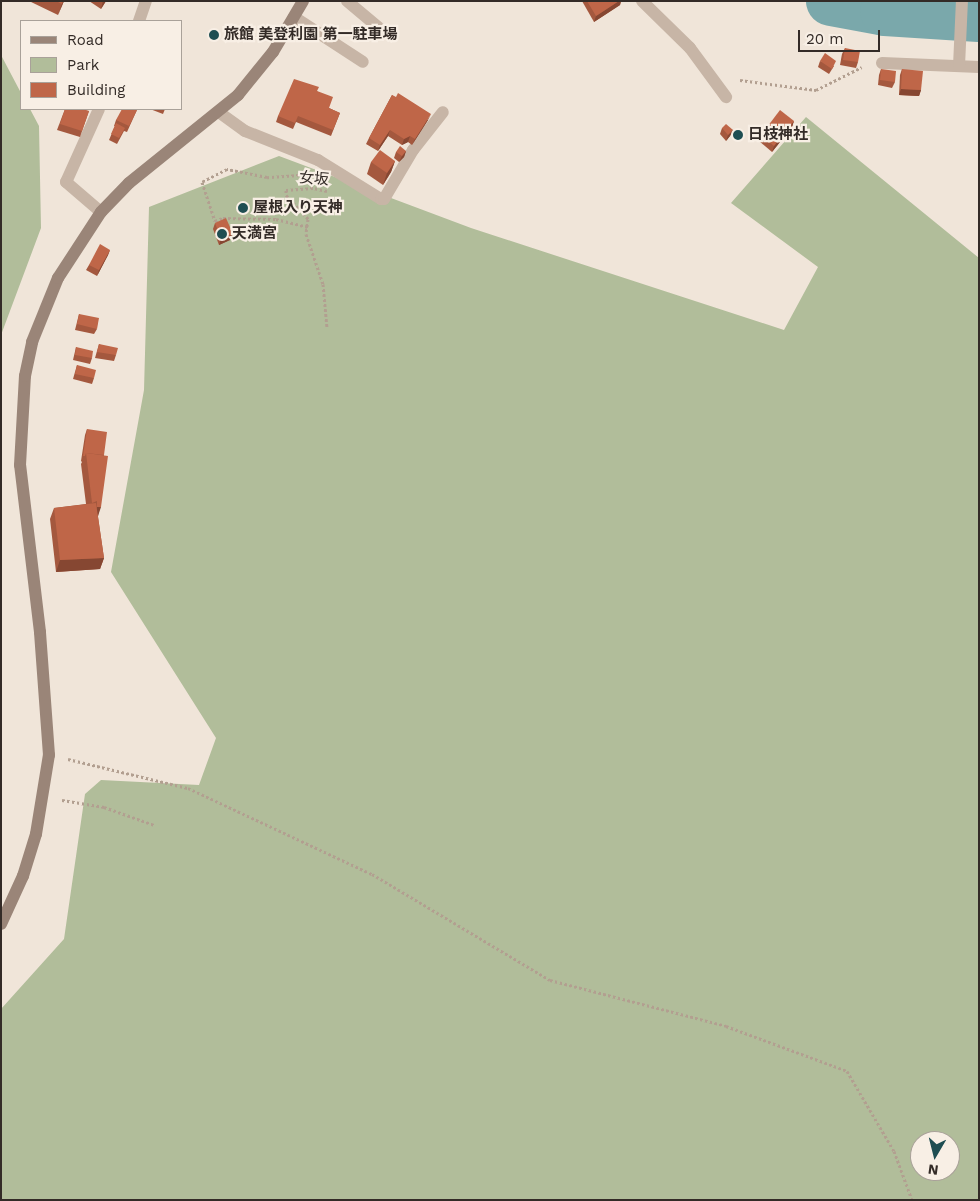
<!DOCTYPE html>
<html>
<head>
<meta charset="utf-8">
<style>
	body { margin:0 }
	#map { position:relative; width:980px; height:1201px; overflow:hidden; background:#f0e5d9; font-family:"Work Sans","Noto Sans JP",sans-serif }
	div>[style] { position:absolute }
	.green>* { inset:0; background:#b1bd9a }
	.river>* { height:50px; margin:-25px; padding:0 25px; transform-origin:25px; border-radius:25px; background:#7aa8ab }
	.path>* { height:3px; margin-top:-1.5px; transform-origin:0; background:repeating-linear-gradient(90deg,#b29f90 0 2.5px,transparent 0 5px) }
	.lane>* { height:12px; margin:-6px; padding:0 6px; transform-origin:6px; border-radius:6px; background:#c7b5a6 }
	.street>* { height:12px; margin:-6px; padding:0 6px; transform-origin:6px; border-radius:6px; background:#c7b5a6 }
	.secondary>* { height:12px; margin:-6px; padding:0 6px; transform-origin:6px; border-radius:6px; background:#9a8578 }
	.wall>* { inset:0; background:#a4583e }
	.shaded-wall>* { inset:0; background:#864732 }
	.building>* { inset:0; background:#bf6648 }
	.dots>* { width:14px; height:14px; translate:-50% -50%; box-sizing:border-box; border:2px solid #f8efe5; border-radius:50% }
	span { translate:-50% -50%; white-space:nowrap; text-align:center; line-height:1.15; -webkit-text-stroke:4.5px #f8efe5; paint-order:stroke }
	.poi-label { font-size:15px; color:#332b27; font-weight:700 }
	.left { translate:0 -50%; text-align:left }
	.street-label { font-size:15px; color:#332b27 }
	.frame { position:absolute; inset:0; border:2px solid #332b27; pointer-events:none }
	.legend { position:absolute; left:20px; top:20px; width:162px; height:90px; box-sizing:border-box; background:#f8efe5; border:1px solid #a9a199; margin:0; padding:6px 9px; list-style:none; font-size:15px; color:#332b27 }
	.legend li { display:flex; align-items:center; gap:10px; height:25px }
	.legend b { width:25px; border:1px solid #a9a199 }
	.north { position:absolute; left:910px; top:1131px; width:50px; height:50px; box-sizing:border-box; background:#f8efe5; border:1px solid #a9a199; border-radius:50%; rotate:188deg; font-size:14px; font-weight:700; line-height:20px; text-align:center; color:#332b27 }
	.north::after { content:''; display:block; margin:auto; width:18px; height:22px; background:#1f4e52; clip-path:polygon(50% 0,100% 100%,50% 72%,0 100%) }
	.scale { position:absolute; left:798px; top:30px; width:82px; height:22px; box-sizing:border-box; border:2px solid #332b27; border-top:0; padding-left:6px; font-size:15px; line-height:18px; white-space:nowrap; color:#332b27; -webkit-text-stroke:4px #f8efe5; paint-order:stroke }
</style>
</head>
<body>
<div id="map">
	<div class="green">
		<i style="clip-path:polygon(1px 55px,21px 93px,21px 109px,30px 109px,39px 126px,41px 228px,1px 335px)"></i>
		<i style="clip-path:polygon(evenodd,806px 117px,979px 258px,979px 1200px,1px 1200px,1px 1009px,64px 939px,85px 794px,101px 780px,199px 785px,216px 738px,111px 572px,144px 390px,149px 207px,279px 156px,471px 228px,784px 330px,818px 267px,731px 203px,806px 117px,920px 1141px,950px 1141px,950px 1171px,920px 1171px,920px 1141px)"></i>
	</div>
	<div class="river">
		<i style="left:831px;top:1px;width:55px;rotate:10.5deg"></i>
		<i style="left:885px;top:11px;width:94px;rotate:3.7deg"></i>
	</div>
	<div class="path">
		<i style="left:740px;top:80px;width:77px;rotate:7.5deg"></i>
		<i style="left:816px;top:90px;width:51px;rotate:-26.6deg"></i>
		<i style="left:299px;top:175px;width:32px;rotate:176deg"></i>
		<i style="left:267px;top:177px;width:41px;rotate:-168.7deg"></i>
		<i style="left:227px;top:169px;width:28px;rotate:153deg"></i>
		<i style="left:202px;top:182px;width:41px;rotate:71.6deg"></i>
		<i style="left:215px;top:221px;width:9px;rotate:-21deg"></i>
		<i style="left:223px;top:218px;width:53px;rotate:1.1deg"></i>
		<i style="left:276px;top:219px;width:33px;rotate:14deg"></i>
		<i style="left:327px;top:191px;width:14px;rotate:-168deg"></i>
		<i style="left:313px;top:188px;width:27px;rotate:176deg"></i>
		<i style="left:286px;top:190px;width:5px;rotate:90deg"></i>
		<i style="left:286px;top:195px;width:33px;rotate:47deg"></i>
		<i style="left:308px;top:219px;width:15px;rotate:98deg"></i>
		<i style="left:306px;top:234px;width:53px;rotate:71.2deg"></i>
		<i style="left:323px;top:284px;width:44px;rotate:84.8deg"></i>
		<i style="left:68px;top:759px;width:123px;rotate:13.6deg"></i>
		<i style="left:188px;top:788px;width:203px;rotate:25.1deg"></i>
		<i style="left:372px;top:874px;width:207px;rotate:30.8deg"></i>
		<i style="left:550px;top:980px;width:182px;rotate:14.6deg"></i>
		<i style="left:726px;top:1026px;width:129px;rotate:20.4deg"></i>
		<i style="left:847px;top:1071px;width:93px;rotate:59.6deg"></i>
		<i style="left:894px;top:1151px;width:52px;rotate:69.8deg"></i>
		<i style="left:62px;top:800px;width:43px;rotate:9.5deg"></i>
		<i style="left:104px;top:807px;width:53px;rotate:19.8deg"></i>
	</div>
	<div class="lane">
		<i style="left:347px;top:1px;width:50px;rotate:40.1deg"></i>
		<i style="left:294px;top:17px;width:82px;rotate:33.1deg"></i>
	</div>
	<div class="street">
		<i style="left:642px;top:1px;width:67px;rotate:44.4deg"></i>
		<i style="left:690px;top:48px;width:61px;rotate:53.7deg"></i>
		<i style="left:139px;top:21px;width:21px;rotate:-71deg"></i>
		<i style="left:882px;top:63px;width:97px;rotate:2.4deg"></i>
		<i style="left:959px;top:66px;width:65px;rotate:-87.4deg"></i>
		<i style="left:99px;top:109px;width:80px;rotate:114.3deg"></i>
		<i style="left:66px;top:182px;width:46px;rotate:40.6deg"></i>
		<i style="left:220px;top:113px;width:31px;rotate:36deg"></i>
		<i style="left:245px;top:131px;width:79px;rotate:21.7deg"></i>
		<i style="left:318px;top:160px;width:74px;rotate:31.8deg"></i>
		<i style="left:381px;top:199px;width:3px"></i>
		<i style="left:384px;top:199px;width:57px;rotate:-59.4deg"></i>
		<i style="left:413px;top:150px;width:48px;rotate:-51.7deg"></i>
	</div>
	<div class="secondary">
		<i style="left:1px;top:924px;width:53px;rotate:-65.4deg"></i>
		<i style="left:23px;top:876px;width:44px;rotate:-72.8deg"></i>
		<i style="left:36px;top:834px;width:80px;rotate:-80.7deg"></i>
		<i style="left:49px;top:755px;width:123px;rotate:-94.2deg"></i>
		<i style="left:40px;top:632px;width:168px;rotate:-96.8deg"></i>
		<i style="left:20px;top:465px;width:89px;rotate:-86.8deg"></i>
		<i style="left:25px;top:376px;width:35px;rotate:-78deg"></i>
		<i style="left:32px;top:342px;width:69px;rotate:-67.9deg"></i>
		<i style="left:58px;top:278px;width:79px;rotate:-56.9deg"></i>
		<i style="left:101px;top:212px;width:40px;rotate:-46deg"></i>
		<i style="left:129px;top:183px;width:140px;rotate:-38.9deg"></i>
		<i style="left:238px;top:95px;width:55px;rotate:-50.9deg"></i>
		<i style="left:273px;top:52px;width:59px;rotate:-59.5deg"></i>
	</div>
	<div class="wall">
		<i style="clip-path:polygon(29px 1px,64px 1px,58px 15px)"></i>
		<i style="clip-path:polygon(89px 1px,106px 1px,101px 9px)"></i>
		<i style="clip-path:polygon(582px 1px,621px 1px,620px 5px,594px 22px)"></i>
		<i style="clip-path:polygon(845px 48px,858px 62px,856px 68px,840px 65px,842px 54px)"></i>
		<i style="clip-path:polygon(820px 61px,834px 66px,829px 74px,818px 67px)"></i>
		<i style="clip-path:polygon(881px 69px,895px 82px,892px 88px,878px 85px,879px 75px)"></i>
		<i style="clip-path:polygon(902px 69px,921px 90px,919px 96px,899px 95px,900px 75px)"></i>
		<i style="clip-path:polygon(317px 91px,329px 108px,340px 113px,331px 136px,296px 122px,293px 129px,276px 122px,278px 116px)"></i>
		<i style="clip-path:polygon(392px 95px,428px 120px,412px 145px,408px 142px,402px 145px,388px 136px,378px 151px,366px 144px,369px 138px)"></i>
		<i style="clip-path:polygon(65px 109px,89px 111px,80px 137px,57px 130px)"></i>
		<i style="clip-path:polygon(150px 109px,165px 109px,163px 114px)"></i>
		<i style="clip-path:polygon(137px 110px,127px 132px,124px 131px,117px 144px,109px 140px,115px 126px,114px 126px,116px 120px)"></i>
		<i style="clip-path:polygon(794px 121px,792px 127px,772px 152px,759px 141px,761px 135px)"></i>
		<i style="clip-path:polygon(722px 128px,733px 130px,730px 136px,726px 141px,720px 134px)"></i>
		<i style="clip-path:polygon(406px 151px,404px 157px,399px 162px,394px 158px,396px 152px)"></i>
		<i style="clip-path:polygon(395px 161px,391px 172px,383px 185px,367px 174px,371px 162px)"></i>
		<i style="clip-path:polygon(215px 223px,233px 234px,230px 240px,219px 245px,213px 229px)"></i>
		<i style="clip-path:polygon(110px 250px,108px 255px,97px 276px,86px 270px,89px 265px)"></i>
		<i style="clip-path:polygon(79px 314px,97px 329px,94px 334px,75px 330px)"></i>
		<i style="clip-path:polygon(99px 344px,116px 355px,114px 361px,95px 358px)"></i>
		<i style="clip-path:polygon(76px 347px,92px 358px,90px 364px,73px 360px)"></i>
		<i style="clip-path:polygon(77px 365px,94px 378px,92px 384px,73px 379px)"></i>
		<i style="clip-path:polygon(87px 429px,104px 455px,98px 517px,104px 558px,100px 569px,56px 572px,50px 519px,54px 508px,86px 504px,81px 464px,82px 462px,81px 461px,85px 435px)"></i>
	</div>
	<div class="shaded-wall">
		<i style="clip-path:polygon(63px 1px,64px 1px,58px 15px)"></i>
		<i style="clip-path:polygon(103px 1px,106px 1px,101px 9px)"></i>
		<i style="clip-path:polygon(619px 1px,621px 1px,620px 5px,594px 22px,596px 16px)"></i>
		<i style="clip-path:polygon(901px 89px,921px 90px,919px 96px,899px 95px)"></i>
		<i style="clip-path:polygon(431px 114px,428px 120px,412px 145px,415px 139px)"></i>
		<i style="clip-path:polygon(794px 121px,792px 127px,772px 152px,774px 146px)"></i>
		<i style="clip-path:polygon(390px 130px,388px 136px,378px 151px,380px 145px)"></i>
		<i style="clip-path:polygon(733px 130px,730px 136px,726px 141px,728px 135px)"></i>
		<i style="clip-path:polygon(410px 136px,408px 142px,402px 145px,404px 139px)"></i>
		<i style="clip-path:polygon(406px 151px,404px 157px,399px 162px,402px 156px)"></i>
		<i style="clip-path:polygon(395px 161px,391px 172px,383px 185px,387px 173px)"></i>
		<i style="clip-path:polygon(233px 234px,230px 240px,219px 245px,221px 239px)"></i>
		<i style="clip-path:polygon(110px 250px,108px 255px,97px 276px,99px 270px)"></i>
		<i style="clip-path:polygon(97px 507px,101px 507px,97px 519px,93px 518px)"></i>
		<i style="clip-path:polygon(104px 558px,100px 569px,56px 572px,60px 560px)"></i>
	</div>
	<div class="building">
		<i style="clip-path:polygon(56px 1px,63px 1px,62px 4px)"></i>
		<i style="clip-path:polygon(587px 1px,619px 1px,596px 16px)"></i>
		<i style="clip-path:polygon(845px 48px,860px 51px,858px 62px,843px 60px)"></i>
		<i style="clip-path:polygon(825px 53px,836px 61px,832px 69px,820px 61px)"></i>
		<i style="clip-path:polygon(881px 69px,896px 71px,895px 82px,880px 80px)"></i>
		<i style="clip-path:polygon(902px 69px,923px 71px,921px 90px,901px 89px)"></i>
		<i style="clip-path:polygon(294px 79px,319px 87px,317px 91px,333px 97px,329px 108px,340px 113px,333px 130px,298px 116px,295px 123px,278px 116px)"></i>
		<i style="clip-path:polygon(398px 93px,431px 114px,415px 139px,410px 136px,404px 139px,390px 130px,380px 145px,369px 138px,392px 95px,396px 97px)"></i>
		<i style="clip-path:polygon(65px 109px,83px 109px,89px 111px,82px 131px,60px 124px)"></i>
		<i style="clip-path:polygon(122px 109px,133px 109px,137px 110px,129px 126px,116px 120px)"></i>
		<i style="clip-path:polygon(780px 110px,794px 121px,774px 146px,761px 135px)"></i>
		<i style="clip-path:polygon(116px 123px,125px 128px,119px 138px,111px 134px)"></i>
		<i style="clip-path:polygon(726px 124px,733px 130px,728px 135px,722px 128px)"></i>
		<i style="clip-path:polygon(400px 146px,406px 151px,402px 156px,396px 152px)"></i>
		<i style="clip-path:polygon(380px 150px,395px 161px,387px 173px,371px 162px)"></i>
		<i style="clip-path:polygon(226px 218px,233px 234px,221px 239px,215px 223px)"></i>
		<i style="clip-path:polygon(100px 244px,110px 250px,99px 270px,89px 265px)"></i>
		<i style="clip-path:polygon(79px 314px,99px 318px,97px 329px,77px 324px)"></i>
		<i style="clip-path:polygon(99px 344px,118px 348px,116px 355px,97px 352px)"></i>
		<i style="clip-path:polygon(76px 347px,93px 351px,92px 358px,75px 355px)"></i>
		<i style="clip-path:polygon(77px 365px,96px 370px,94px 378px,75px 374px)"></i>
		<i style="clip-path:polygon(87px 429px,107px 432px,104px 455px,86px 453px,85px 456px,83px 456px)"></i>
		<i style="clip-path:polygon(86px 453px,108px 456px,101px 507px,97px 507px,97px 501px,92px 503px)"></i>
		<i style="clip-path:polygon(96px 503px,104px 558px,60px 560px,54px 508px)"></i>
	</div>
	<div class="dots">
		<i style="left:214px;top:35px;background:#1f4e52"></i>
		<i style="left:738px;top:135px;background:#1f4e52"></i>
		<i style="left:243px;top:208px;background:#1f4e52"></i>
		<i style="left:222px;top:234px;background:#1f4e52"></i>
	</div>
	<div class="poi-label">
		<span class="left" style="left:224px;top:35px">旅館 美登利園 第一駐車場</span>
		<span class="left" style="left:748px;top:135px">日枝神社</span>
		<span class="left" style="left:253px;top:208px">屋根入り天神</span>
		<span class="left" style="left:232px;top:234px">天満宮</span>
	</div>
	<div class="street-label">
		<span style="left:314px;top:179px;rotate:5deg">女坂</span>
	</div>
	<div class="frame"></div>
	<ul class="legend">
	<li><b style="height:6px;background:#9a8578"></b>Road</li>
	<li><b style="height:14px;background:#b1bd9a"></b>Park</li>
	<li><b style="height:14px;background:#bf6648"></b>Building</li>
	</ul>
	<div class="north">N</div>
	<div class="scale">20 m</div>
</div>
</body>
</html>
